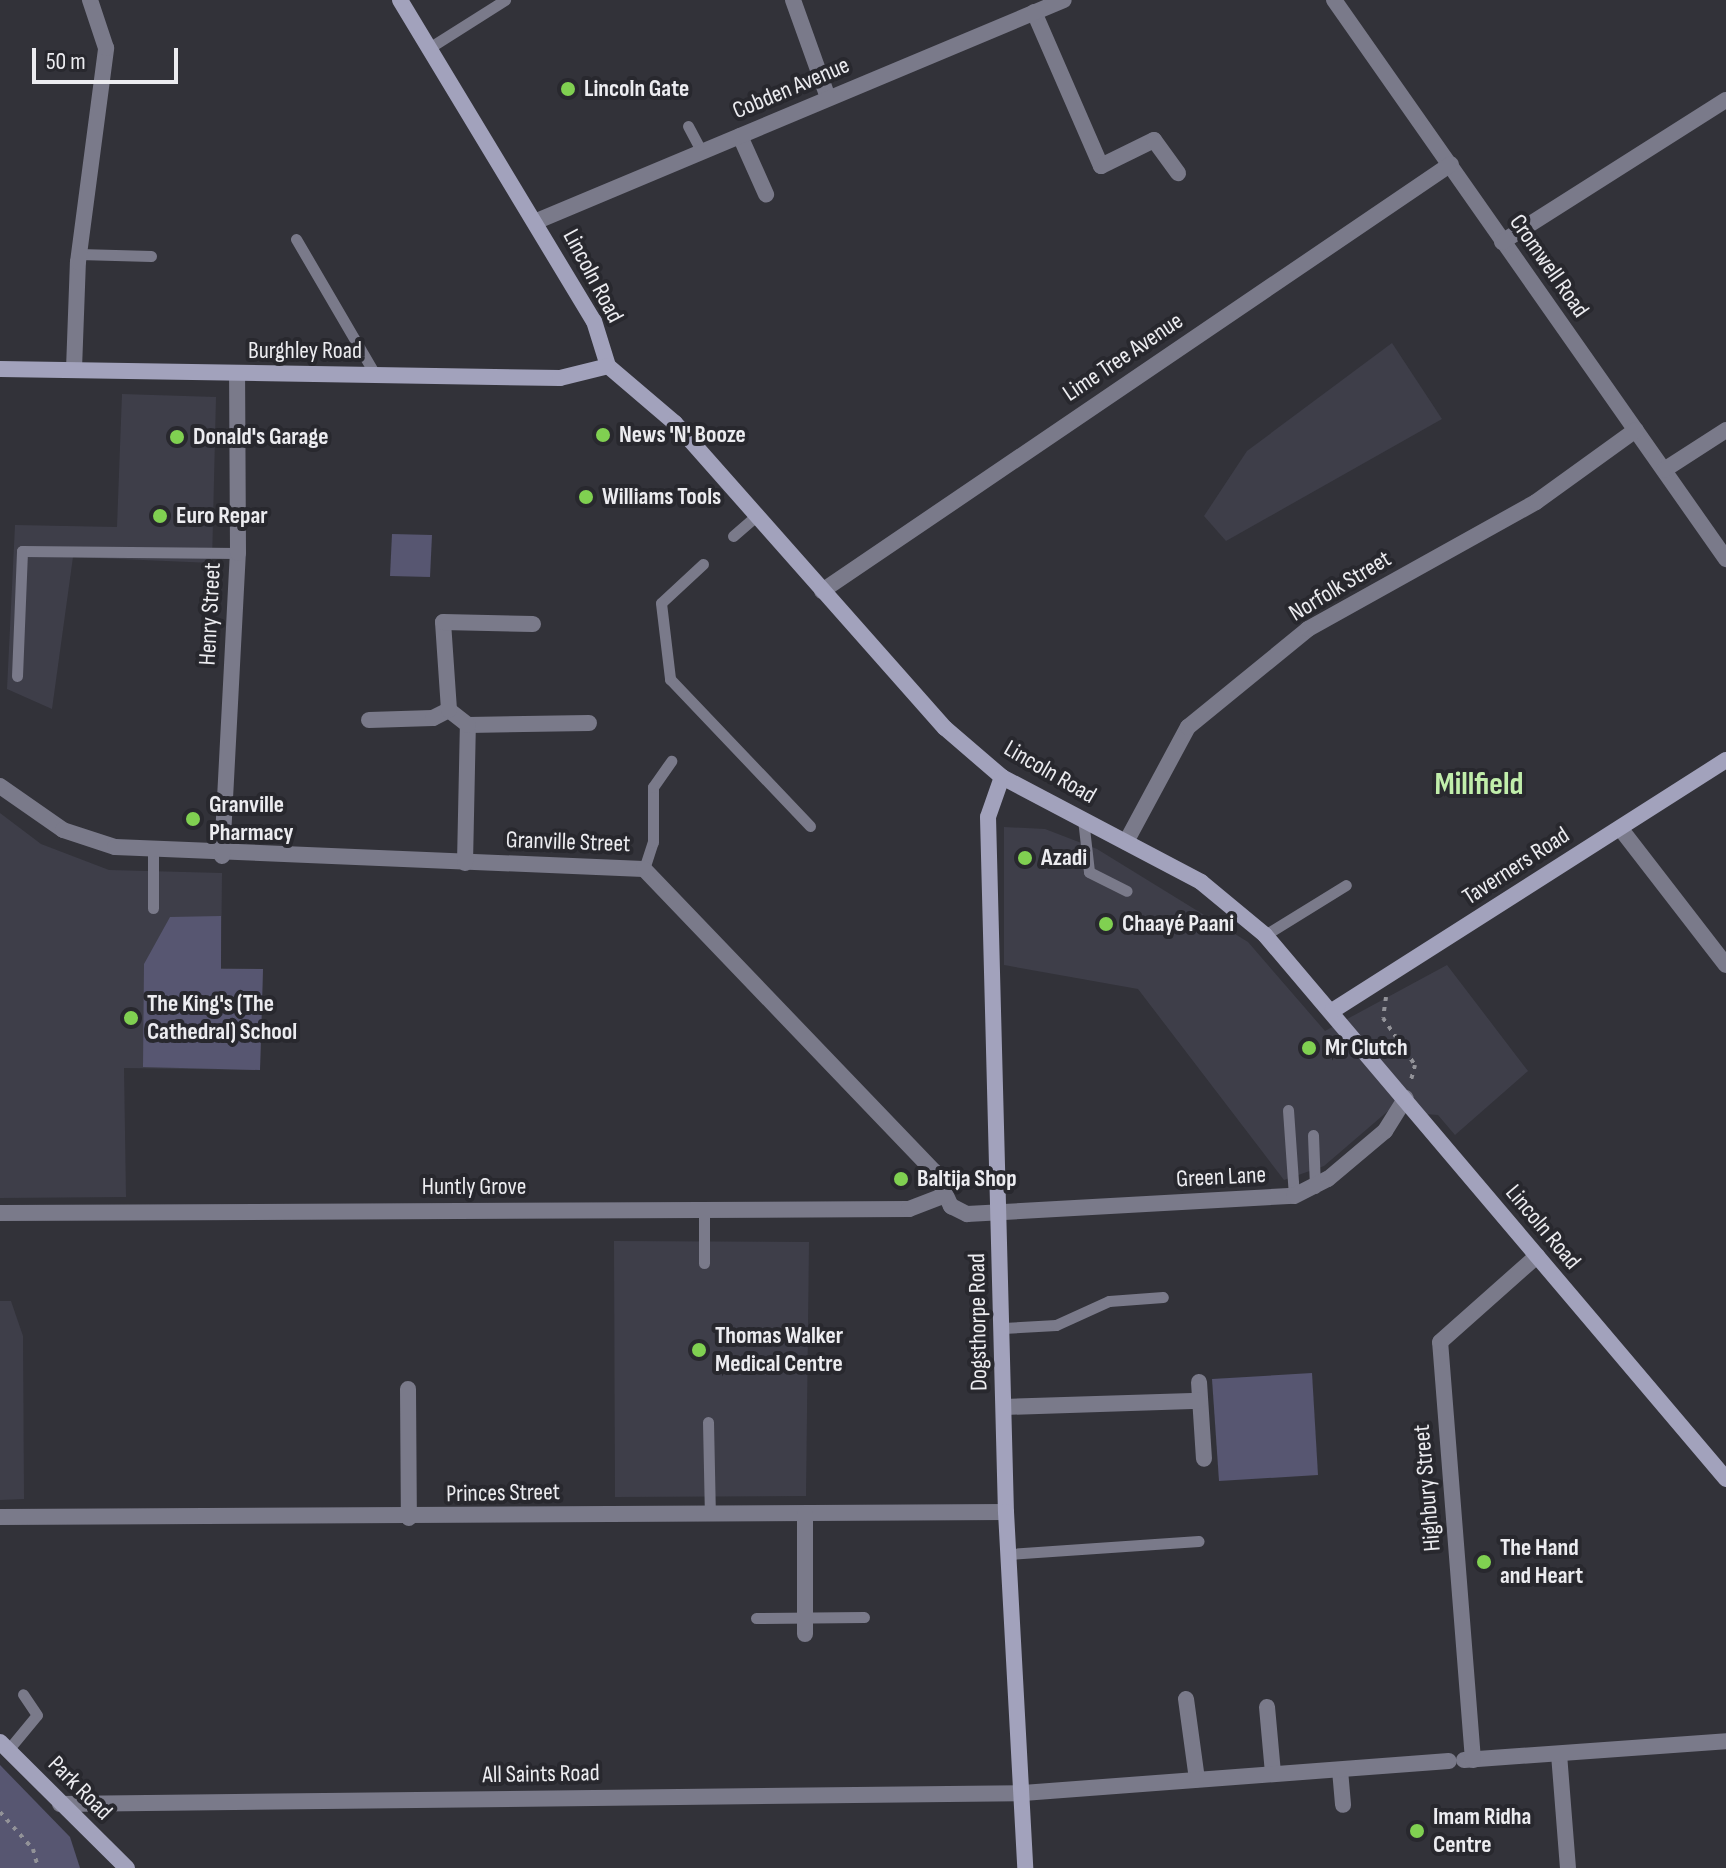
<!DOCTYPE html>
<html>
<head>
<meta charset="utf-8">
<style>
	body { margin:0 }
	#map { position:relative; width:1726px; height:1868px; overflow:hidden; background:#323239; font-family:"Sofia Sans Condensed",sans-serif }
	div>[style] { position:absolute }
	.built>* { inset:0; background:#3e3e49 }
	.green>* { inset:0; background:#575671 }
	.path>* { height:4px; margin-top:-2px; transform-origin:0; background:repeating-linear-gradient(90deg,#929298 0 4px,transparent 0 10px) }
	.lane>* { height:11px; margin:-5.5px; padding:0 5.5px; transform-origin:5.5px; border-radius:5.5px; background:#7a7a8a }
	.street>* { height:16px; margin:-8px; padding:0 8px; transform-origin:8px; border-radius:8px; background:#7a7a8a }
	.secondary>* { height:16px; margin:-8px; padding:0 8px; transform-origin:8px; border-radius:8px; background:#a2a2bc }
	.dots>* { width:22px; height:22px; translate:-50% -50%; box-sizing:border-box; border:4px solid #28282e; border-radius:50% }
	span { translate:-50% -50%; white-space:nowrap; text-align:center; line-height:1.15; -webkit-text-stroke:8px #28282e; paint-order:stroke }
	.street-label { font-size:24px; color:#ececf0 }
	.poi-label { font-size:24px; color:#ececf0; font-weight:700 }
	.left { translate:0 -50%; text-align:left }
	.district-label { font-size:32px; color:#c1eeab; font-weight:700 }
	.scale { position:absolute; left:32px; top:48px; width:146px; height:36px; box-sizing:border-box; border:4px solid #ececf0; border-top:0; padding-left:10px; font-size:24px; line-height:28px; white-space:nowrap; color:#ececf0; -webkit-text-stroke:6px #28282e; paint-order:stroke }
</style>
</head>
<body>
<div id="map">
	<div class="built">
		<i style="clip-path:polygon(1392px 343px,1442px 419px,1226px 541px,1204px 516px,1247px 451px)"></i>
		<i style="clip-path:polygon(122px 394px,216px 397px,212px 563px,73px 557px,52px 709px,7px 689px,15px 525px,117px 527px)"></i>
		<i style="clip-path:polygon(0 813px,41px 844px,109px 870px,222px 873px,221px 968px,263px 969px,260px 1070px,124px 1068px,126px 1197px,0 1198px)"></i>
		<i style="clip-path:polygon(1004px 827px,1045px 829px,1097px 849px,1248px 942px,1325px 1031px,1447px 965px,1528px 1071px,1455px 1135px,1438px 1115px,1388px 1111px,1324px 1166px,1284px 1180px,1138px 989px,1004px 965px)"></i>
		<i style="clip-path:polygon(614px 1241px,809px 1242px,806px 1496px,615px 1497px)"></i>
		<i style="clip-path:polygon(0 1301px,11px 1301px,23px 1336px,24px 1499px,0 1500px)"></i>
	</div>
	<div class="green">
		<i style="clip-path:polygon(392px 534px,432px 535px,430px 577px,390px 576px)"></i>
		<i style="clip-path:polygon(221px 916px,221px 969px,263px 969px,260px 1070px,143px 1067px,144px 964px,170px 917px)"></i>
		<i style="clip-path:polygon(1312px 1373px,1318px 1475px,1219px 1481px,1212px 1379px)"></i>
		<i style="clip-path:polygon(0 1765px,70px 1837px,80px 1868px,0 1868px)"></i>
	</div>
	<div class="path">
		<i style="left:1386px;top:997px;width:21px;rotate:98deg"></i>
		<i style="left:1383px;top:1018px;width:57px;rotate:55.8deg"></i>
		<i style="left:1415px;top:1065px;width:16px;rotate:105deg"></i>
		<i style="left:0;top:1812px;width:50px;rotate:48.3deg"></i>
		<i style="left:33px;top:1849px;width:20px;rotate:75deg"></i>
	</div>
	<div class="lane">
		<i style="left:429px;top:48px;width:90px;rotate:-32.3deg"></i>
		<i style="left:688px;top:126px;width:30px;rotate:62deg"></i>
		<i style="left:296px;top:239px;width:156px;rotate:59.7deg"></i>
		<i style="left:79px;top:254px;width:72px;rotate:1.6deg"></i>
		<i style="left:733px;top:536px;width:29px;rotate:-41deg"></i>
		<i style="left:703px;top:564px;width:57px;rotate:137.1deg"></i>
		<i style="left:661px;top:603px;width:77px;rotate:83.2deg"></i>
		<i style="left:670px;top:679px;width:203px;rotate:46.4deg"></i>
		<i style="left:17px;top:676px;width:125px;rotate:-87.7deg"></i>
		<i style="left:22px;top:551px;width:216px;rotate:0.5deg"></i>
		<i style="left:1083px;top:819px;width:53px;rotate:83.5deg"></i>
		<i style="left:1089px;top:872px;width:42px;rotate:26.6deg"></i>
		<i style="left:644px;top:869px;width:28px;rotate:-72deg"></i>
		<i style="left:653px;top:842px;width:55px;rotate:-90deg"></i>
		<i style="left:653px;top:787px;width:32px;rotate:-55deg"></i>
		<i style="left:153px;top:908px;width:56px;rotate:-90deg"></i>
		<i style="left:1265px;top:935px;width:95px;rotate:-31.7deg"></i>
		<i style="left:1288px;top:1110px;width:86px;rotate:86deg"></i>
		<i style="left:1313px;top:1135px;width:53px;rotate:87.8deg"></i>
		<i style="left:704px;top:1210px;width:53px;rotate:90deg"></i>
		<i style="left:1003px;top:1328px;width:53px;rotate:-3.2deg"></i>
		<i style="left:1056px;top:1325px;width:58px;rotate:-24.4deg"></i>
		<i style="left:1109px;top:1301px;width:54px;rotate:-4.2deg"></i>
		<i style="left:708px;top:1422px;width:93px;rotate:88.8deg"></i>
		<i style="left:1009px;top:1554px;width:190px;rotate:-3.9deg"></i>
		<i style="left:756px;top:1618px;width:108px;rotate:-0.5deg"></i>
		<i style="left:8px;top:1750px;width:45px;rotate:-50.4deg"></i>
		<i style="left:37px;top:1715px;width:25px;rotate:-124deg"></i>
	</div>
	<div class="street">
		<i style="left:793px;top:0;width:104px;rotate:70.3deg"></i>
		<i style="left:1334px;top:0;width:683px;rotate:54.96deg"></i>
		<i style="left:1034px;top:12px;width:168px;rotate:66.5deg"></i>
		<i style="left:1101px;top:166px;width:59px;rotate:-26.1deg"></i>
		<i style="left:1154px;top:140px;width:41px;rotate:54deg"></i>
		<i style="left:740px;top:136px;width:64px;rotate:65.9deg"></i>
		<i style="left:537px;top:221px;width:571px;rotate:-22.75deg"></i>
		<i style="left:1502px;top:242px;width:265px;rotate:-32.4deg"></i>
		<i style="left:74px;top:369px;width:107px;rotate:-87.9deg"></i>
		<i style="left:78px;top:262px;width:216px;rotate:-82.5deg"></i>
		<i style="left:106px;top:48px;width:51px;rotate:-108.4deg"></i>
		<i style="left:1664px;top:470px;width:74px;rotate:-32.8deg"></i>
		<i style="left:822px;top:591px;width:760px;rotate:-34.17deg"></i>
		<i style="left:369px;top:720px;width:64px;rotate:-1.8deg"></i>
		<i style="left:433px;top:718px;width:18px;rotate:-27deg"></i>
		<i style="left:468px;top:725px;width:121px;rotate:-0.9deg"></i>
		<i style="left:0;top:786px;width:77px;rotate:34.9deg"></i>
		<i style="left:63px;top:830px;width:55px;rotate:18.1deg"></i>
		<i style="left:115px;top:847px;width:529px;rotate:2.38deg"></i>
		<i style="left:644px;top:869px;width:420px;rotate:46.2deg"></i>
		<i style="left:935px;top:1172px;width:38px;rotate:65deg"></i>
		<i style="left:951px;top:1206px;width:18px;rotate:27deg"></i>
		<i style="left:967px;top:1214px;width:327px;rotate:-3.2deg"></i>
		<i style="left:1294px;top:1196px;width:38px;rotate:-27deg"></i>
		<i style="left:1328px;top:1179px;width:75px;rotate:-40.1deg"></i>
		<i style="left:1385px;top:1131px;width:39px;rotate:-58deg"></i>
		<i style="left:1620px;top:828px;width:173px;rotate:52.3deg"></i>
		<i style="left:1126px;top:842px;width:131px;rotate:-61.7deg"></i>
		<i style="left:1188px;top:727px;width:155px;rotate:-39.2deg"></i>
		<i style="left:1308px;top:629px;width:261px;rotate:-29.1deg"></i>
		<i style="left:1536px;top:502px;width:123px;rotate:-35.8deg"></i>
		<i style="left:222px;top:856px;width:303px;rotate:-87deg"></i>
		<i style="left:238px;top:553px;width:178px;rotate:-90.3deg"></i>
		<i style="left:465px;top:863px;width:138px;rotate:-88.8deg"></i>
		<i style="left:468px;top:725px;width:24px;rotate:-142deg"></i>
		<i style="left:449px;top:710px;width:88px;rotate:-93.9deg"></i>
		<i style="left:443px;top:622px;width:90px;rotate:1.3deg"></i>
		<i style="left:0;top:1213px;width:909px;rotate:-0.25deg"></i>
		<i style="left:909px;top:1209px;width:39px;rotate:-21deg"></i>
		<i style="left:1199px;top:1382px;width:77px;rotate:86.3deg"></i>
		<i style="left:408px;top:1389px;width:129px;rotate:89.6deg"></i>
		<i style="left:1004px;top:1407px;width:196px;rotate:-1.8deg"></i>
		<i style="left:0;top:1517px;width:1006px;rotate:-0.28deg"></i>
		<i style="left:805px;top:1634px;width:120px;rotate:-90deg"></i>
		<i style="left:1186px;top:1699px;width:81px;rotate:82.2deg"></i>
		<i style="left:1267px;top:1707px;width:66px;rotate:84.8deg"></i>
		<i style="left:1559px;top:1754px;width:114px;rotate:85.5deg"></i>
		<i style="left:1464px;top:1760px;width:263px;rotate:-4.1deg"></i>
		<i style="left:1473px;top:1760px;width:419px;rotate:-94.5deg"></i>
		<i style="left:1440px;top:1342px;width:130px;rotate:-41.6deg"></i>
		<i style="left:1340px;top:1770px;width:35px;rotate:85deg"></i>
		<i style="left:60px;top:1804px;width:963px;rotate:-0.65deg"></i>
		<i style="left:1023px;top:1793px;width:427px;rotate:-4.3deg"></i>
	</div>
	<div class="secondary">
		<i style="left:400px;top:0;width:375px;rotate:58.9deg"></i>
		<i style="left:594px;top:321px;width:47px;rotate:72.7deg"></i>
		<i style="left:608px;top:366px;width:88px;rotate:40.4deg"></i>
		<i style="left:675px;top:423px;width:407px;rotate:48.5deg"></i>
		<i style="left:945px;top:728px;width:75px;rotate:40.7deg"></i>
		<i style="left:1002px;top:777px;width:225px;rotate:27.8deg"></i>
		<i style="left:1201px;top:882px;width:83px;rotate:39.6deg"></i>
		<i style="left:1265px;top:935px;width:713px;rotate:49.72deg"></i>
		<i style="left:0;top:369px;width:560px;rotate:0.92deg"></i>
		<i style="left:560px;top:378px;width:49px;rotate:-14deg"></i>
		<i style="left:1002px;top:777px;width:42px;rotate:109.3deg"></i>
		<i style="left:988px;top:817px;width:695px;rotate:88.52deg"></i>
		<i style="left:1006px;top:1512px;width:357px;rotate:86.9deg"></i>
		<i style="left:1332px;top:1011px;width:467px;rotate:-32.5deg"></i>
		<i style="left:0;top:1742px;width:179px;rotate:44.8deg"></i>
	</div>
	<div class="dots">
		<i style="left:568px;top:89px;background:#80d051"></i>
		<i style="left:603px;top:435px;background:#80d051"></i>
		<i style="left:177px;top:437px;background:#80d051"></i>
		<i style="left:586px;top:497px;background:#80d051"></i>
		<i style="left:160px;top:516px;background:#80d051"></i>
		<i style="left:193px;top:819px;background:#80d051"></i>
		<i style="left:1025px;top:858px;background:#80d051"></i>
		<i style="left:1106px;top:924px;background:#80d051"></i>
		<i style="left:131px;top:1018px;background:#80d051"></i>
		<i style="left:1309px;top:1048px;background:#80d051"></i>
		<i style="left:901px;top:1179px;background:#80d051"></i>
		<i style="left:699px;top:1350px;background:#80d051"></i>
		<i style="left:1484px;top:1562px;background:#80d051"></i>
		<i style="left:1417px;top:1831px;background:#80d051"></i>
	</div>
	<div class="street-label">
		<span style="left:791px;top:88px;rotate:-23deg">Cobden Avenue</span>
		<span style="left:1549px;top:266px;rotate:55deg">Cromwell Road</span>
		<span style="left:593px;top:276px;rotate:62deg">Lincoln Road</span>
		<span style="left:305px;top:351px">Burghley Road</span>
		<span style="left:1123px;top:357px;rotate:-34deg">Lime Tree Avenue</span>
		<span style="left:1340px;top:586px;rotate:-31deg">Norfolk Street</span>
		<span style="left:210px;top:614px;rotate:-87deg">Henry Street</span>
		<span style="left:1050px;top:772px;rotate:30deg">Lincoln Road</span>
		<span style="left:568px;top:842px;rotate:2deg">Granville Street</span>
		<span style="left:1516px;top:866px;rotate:-33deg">Taverners Road</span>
		<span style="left:1221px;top:1177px;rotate:-3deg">Green Lane</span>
		<span style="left:474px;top:1187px">Huntly Grove</span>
		<span style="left:1543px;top:1227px;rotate:50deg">Lincoln Road</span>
		<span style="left:978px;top:1322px;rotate:-91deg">Dogsthorpe Road</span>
		<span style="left:1427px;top:1488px;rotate:-95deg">Highbury Street</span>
		<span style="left:503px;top:1493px;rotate:-1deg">Princes Street</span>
		<span style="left:541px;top:1774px;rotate:-1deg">All Saints Road</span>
		<span style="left:80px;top:1788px;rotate:45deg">Park Road</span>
	</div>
	<div class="poi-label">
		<span class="left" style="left:584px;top:89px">Lincoln Gate</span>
		<span class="left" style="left:619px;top:435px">News 'N' Booze</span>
		<span class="left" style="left:193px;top:437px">Donald's Garage</span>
		<span class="left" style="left:602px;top:497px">Williams Tools</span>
		<span class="left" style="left:176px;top:516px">Euro Repar</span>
		<span class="left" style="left:209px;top:819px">Granville<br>Pharmacy</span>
		<span class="left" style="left:1041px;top:858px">Azadi</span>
		<span class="left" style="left:1122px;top:924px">Chaayé Paani</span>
		<span class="left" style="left:147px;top:1018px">The King's (The<br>Cathedral) School</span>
		<span class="left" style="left:1325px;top:1048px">Mr Clutch</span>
		<span class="left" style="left:917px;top:1179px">Baltija Shop</span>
		<span class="left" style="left:715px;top:1350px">Thomas Walker<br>Medical Centre</span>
		<span class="left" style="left:1500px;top:1562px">The Hand<br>and Heart</span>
		<span class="left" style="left:1433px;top:1831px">Imam Ridha<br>Centre</span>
	</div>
	<div class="district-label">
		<span style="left:1479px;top:785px">Millfield</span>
	</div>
	<div class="scale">50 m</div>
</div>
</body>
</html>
